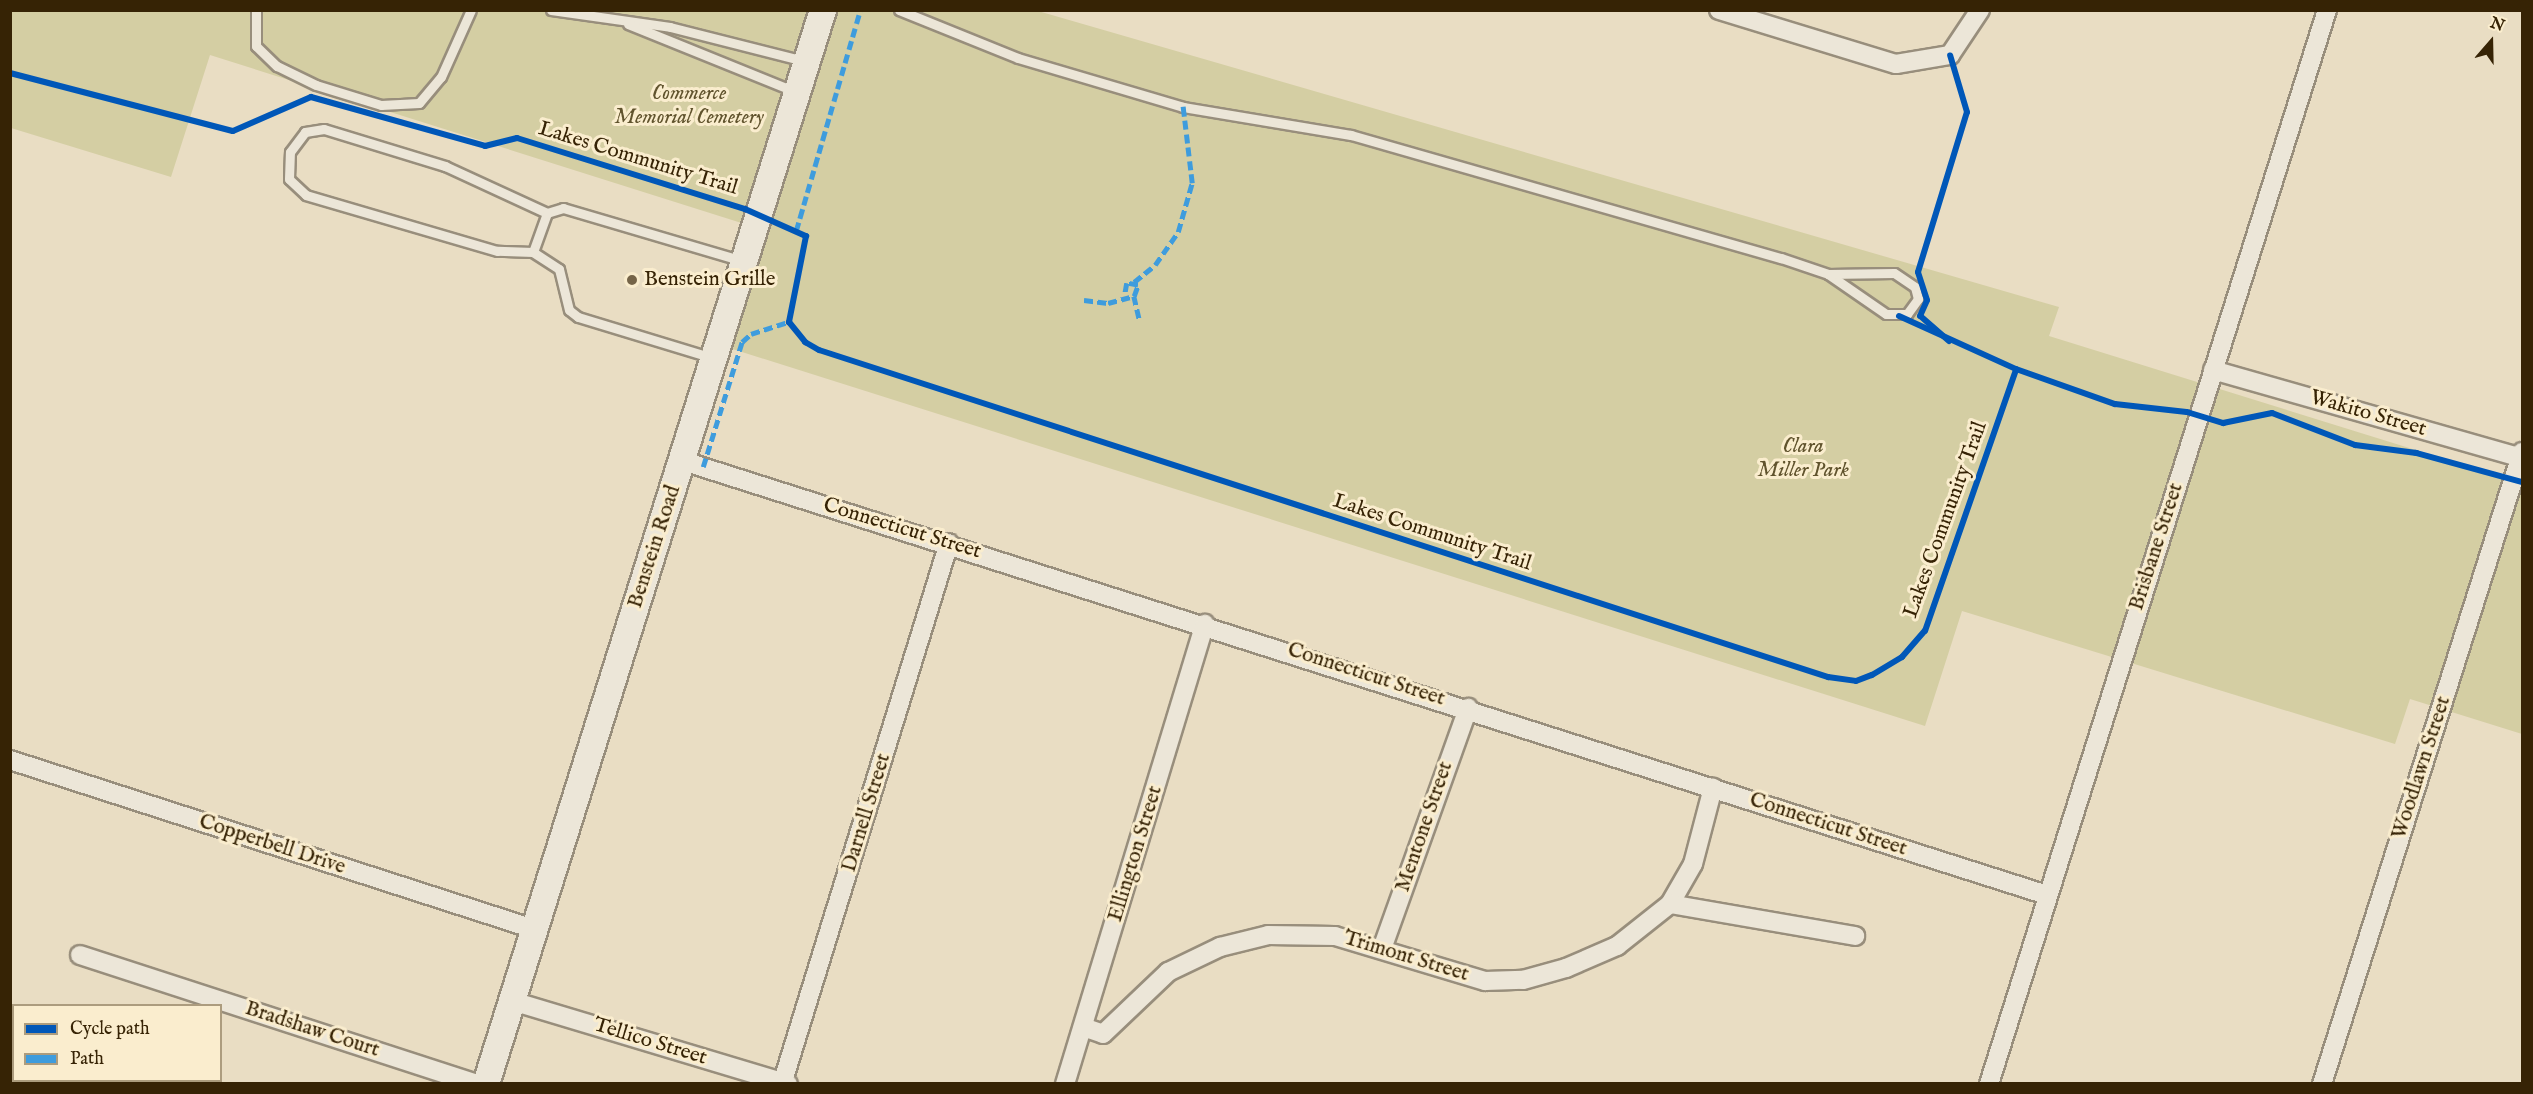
<!DOCTYPE html>
<html>
<head>
<meta charset="utf-8">
<style>
	body { margin:0 }
	#map { position:relative; width:2533px; height:1094px; overflow:hidden; background:#e9ddc3; font-family:"IM FELL English",serif }
	div>[style] { position:absolute }
	.green>* { inset:0; background:#d4cea3 }
	.roads { filter:drop-shadow(2px 0 #988e7c) drop-shadow(-2px 0 #988e7c) drop-shadow(0 2px #988e7c) drop-shadow(0 -2px #988e7c) }
	.lane>* { height:9px; margin:-4.5px; padding:0 4.5px; transform-origin:4.5px; border-radius:4.5px; background:#ece6d8 }
	.street>* { height:18px; margin:-9px; padding:0 9px; transform-origin:9px; border-radius:9px; background:#ece6d8 }
	.secondary>* { height:26px; margin:-13px; padding:0 13px; transform-origin:13px; border-radius:13px; background:#ece6d8 }
	.quiet>* { height:4.5px; margin-top:-2.25px; transform-origin:0; background:repeating-linear-gradient(90deg,#3e9cdd 0 9px,transparent 0 13.5px) }
	.cycleway>* { height:6px; margin:-3px; padding:0 3px; transform-origin:3px; border-radius:3px; background:#0057b8 }
	.dots>* { width:16px; height:16px; translate:-50% -50%; box-sizing:border-box; border:3px solid #faedce; border-radius:50% }
	span { translate:-50% -50%; white-space:nowrap; text-align:center; line-height:1.15; -webkit-text-stroke:6px #faedce; paint-order:stroke }
	.park-label { font-size:21px; color:#60532d; font-style:italic }
	.street-label { font-size:21px; color:#362305 }
	.poi-label { font-size:21px; color:#362305 }
	.left { translate:0 -50%; text-align:left }
	.frame { position:absolute; inset:0; border:12px solid #362305; pointer-events:none }
	.legend { position:absolute; left:12px; top:1004px; width:210px; height:78px; box-sizing:border-box; background:#faedce; border:2px solid #ac9c7e; margin:0; padding:8px 10px; list-style:none; font-size:18px; color:#362305 }
	.legend li { display:flex; align-items:center; gap:12px; height:30px }
	.legend b { width:30px; border:2px solid #ac9c7e }
	.north { position:absolute; left:2461px; top:12px; width:60px; height:60px; -webkit-text-stroke:4px #faedce; paint-order:stroke; rotate:20deg; font-size:16px; font-weight:700; line-height:24px; text-align:center; color:#362305 }
	.north::after { content:''; display:block; margin:auto; width:21px; height:27px; background:#362305; clip-path:polygon(50% 0,100% 100%,50% 72%,0 100%) }
</style>
</head>
<body>
<div id="map">
	<div class="green">
		<i style="clip-path:polygon(10px 11px,819px 11px,751px 226px,210px 55px,171px 177px,11px 128px)"></i>
		<i style="clip-path:polygon(825px 11px,1038px 11px,2059px 307px,2049px 336px,2522px 483px,2522px 734px,2410px 699px,2395px 744px,1962px 611px,1925px 726px,723px 346px)"></i>
	</div>
	<div class="roads">
		<div class="lane">
			<i style="left:256px;top:10px;width:36px;rotate:90deg"></i>
			<i style="left:256px;top:46px;width:29px;rotate:44deg"></i>
			<i style="left:277px;top:66px;width:43px;rotate:26deg"></i>
			<i style="left:316px;top:85px;width:68px;rotate:17.1deg"></i>
			<i style="left:381px;top:105px;width:38px;rotate:-3deg"></i>
			<i style="left:419px;top:103px;width:34px;rotate:-50deg"></i>
			<i style="left:441px;top:77px;width:73px;rotate:-65.9deg"></i>
			<i style="left:551px;top:10px;width:120px;rotate:8.1deg"></i>
			<i style="left:670px;top:27px;width:138px;rotate:14.2deg"></i>
			<i style="left:899px;top:10px;width:128px;rotate:22deg"></i>
			<i style="left:1018px;top:58px;width:172px;rotate:16.5deg"></i>
			<i style="left:1183px;top:107px;width:170px;rotate:9.5deg"></i>
			<i style="left:1351px;top:135px;width:447px;rotate:16deg"></i>
			<i style="left:1781px;top:258px;width:50px;rotate:18.8deg"></i>
			<i style="left:1828px;top:274px;width:70px;rotate:34.6deg"></i>
			<i style="left:1886px;top:314px;width:21px"></i>
			<i style="left:1907px;top:314px;width:19px;rotate:-54deg"></i>
			<i style="left:1918px;top:299px;width:12px;rotate:-104deg"></i>
			<i style="left:1915px;top:287px;width:25px;rotate:-146deg"></i>
			<i style="left:1894px;top:273px;width:66px;rotate:179.1deg"></i>
			<i style="left:628px;top:24px;width:181px;rotate:22deg"></i>
			<i style="left:533px;top:252px;width:36px;rotate:-178deg"></i>
			<i style="left:497px;top:251px;width:199px;rotate:-163.7deg"></i>
			<i style="left:306px;top:195px;width:23px;rotate:-137deg"></i>
			<i style="left:289px;top:179px;width:27px;rotate:-88deg"></i>
			<i style="left:290px;top:152px;width:25px;rotate:-53deg"></i>
			<i style="left:305px;top:132px;width:19px;rotate:-9deg"></i>
			<i style="left:324px;top:129px;width:127px;rotate:17deg"></i>
			<i style="left:445px;top:166px;width:112px;rotate:24.7deg"></i>
			<i style="left:713px;top:358px;width:141px;rotate:-163.1deg"></i>
			<i style="left:578px;top:317px;width:11px;rotate:-142deg"></i>
			<i style="left:569px;top:310px;width:42px;rotate:-103.7deg"></i>
			<i style="left:559px;top:269px;width:31px;rotate:-147deg"></i>
			<i style="left:533px;top:252px;width:41px;rotate:-70.3deg"></i>
			<i style="left:547px;top:213px;width:17px;rotate:-17deg"></i>
			<i style="left:563px;top:208px;width:188px;rotate:16.4deg"></i>
		</div>
		<div class="street">
			<i style="left:1719px;top:10px;width:185px;rotate:17deg"></i>
			<i style="left:1896px;top:64px;width:55px;rotate:-9.5deg"></i>
			<i style="left:1950px;top:55px;width:54px;rotate:-56.3deg"></i>
			<i style="left:2213px;top:370px;width:321px;rotate:15.9deg"></i>
			<i style="left:683px;top:461px;width:1431px;rotate:17.65deg"></i>
			<i style="left:10px;top:760px;width:551px;rotate:17.88deg"></i>
			<i style="left:1670px;top:904px;width:46px;rotate:-60.1deg"></i>
			<i style="left:1693px;top:864px;width:79px;rotate:-75.3deg"></i>
			<i style="left:1383px;top:946px;width:253px;rotate:-70.3deg"></i>
			<i style="left:80px;top:955px;width:416px;rotate:18deg"></i>
			<i style="left:512px;top:1001px;width:288px;rotate:16.7deg"></i>
			<i style="left:1083px;top:1027px;width:21px;rotate:19deg"></i>
			<i style="left:1103px;top:1034px;width:90px;rotate:-43.6deg"></i>
			<i style="left:1168px;top:972px;width:58px;rotate:-25.7deg"></i>
			<i style="left:1220px;top:947px;width:49px;rotate:-14deg"></i>
			<i style="left:1268px;top:935px;width:67px;rotate:0.9deg"></i>
			<i style="left:1335px;top:936px;width:157px;rotate:16.7deg"></i>
			<i style="left:1485px;top:981px;width:38px;rotate:-2deg"></i>
			<i style="left:1523px;top:980px;width:45px;rotate:-15.6deg"></i>
			<i style="left:1566px;top:968px;width:56px;rotate:-23.3deg"></i>
			<i style="left:1617px;top:946px;width:68px;rotate:-38.4deg"></i>
			<i style="left:1670px;top:904px;width:188px;rotate:9.8deg"></i>
			<i style="left:782px;top:1084px;width:566px;rotate:-72.85deg"></i>
			<i style="left:1065px;top:1084px;width:481px;rotate:-73.1deg"></i>
			<i style="left:1989px;top:1084px;width:1126px;rotate:-72.53deg"></i>
			<i style="left:2322px;top:1084px;width:663px;rotate:-72.44deg"></i>
		</div>
		<div class="secondary">
			<i style="left:486px;top:1084px;width:1126px;rotate:-72.58deg"></i>
		</div>
	</div>
	<div class="quiet">
		<i style="left:796px;top:231px;width:230px;rotate:-73.8deg"></i>
		<i style="left:1134px;top:282px;width:27px;rotate:-39deg"></i>
		<i style="left:1155px;top:265px;width:40px;rotate:-55.1deg"></i>
		<i style="left:1178px;top:232px;width:51px;rotate:-74.1deg"></i>
		<i style="left:1192px;top:183px;width:77px;rotate:-96.8deg"></i>
		<i style="left:1134px;top:296px;width:23px;rotate:77deg"></i>
		<i style="left:1084px;top:300px;width:24px;rotate:7deg"></i>
		<i style="left:1108px;top:303px;width:27px;rotate:-15deg"></i>
		<i style="left:1134px;top:296px;width:12px;rotate:-70deg"></i>
		<i style="left:1138px;top:285px;width:11px;rotate:-170deg"></i>
		<i style="left:1127px;top:283px;width:11px;rotate:100deg"></i>
		<i style="left:703px;top:467px;width:131px;rotate:-72.7deg"></i>
		<i style="left:742px;top:342px;width:12px;rotate:-42deg"></i>
		<i style="left:751px;top:334px;width:40px;rotate:-18deg"></i>
	</div>
	<div class="cycleway">
		<i style="left:10px;top:73px;width:230px;rotate:14.6deg"></i>
		<i style="left:233px;top:131px;width:85px;rotate:-23.6deg"></i>
		<i style="left:311px;top:97px;width:181px;rotate:15.7deg"></i>
		<i style="left:485px;top:146px;width:33px;rotate:-14deg"></i>
		<i style="left:517px;top:138px;width:239px;rotate:17.3deg"></i>
		<i style="left:745px;top:209px;width:67px;rotate:23.9deg"></i>
		<i style="left:806px;top:236px;width:88px;rotate:101.2deg"></i>
		<i style="left:789px;top:322px;width:26px;rotate:51deg"></i>
		<i style="left:805px;top:342px;width:16px;rotate:30deg"></i>
		<i style="left:819px;top:350px;width:1061px;rotate:17.96deg"></i>
		<i style="left:1828px;top:677px;width:28px;rotate:8deg"></i>
		<i style="left:1856px;top:681px;width:17px;rotate:-21deg"></i>
		<i style="left:1872px;top:675px;width:35px;rotate:-31deg"></i>
		<i style="left:1902px;top:657px;width:35px;rotate:-49deg"></i>
		<i style="left:1925px;top:631px;width:277px;rotate:-70.8deg"></i>
		<i style="left:2016px;top:369px;width:105px;rotate:19.5deg"></i>
		<i style="left:2115px;top:404px;width:72px;rotate:6.3deg"></i>
		<i style="left:2187px;top:412px;width:38px;rotate:17deg"></i>
		<i style="left:2223px;top:423px;width:50px;rotate:-11.5deg"></i>
		<i style="left:2272px;top:413px;width:89px;rotate:21.1deg"></i>
		<i style="left:2355px;top:445px;width:62px;rotate:7.5deg"></i>
		<i style="left:2416px;top:453px;width:110px;rotate:15.3deg"></i>
		<i style="left:1899px;top:316px;width:128px;rotate:24.4deg"></i>
		<i style="left:1949px;top:341px;width:38px;rotate:-139deg"></i>
		<i style="left:1920px;top:316px;width:17px;rotate:-66deg"></i>
		<i style="left:1927px;top:300px;width:29px;rotate:-108deg"></i>
		<i style="left:1918px;top:272px;width:167px;rotate:-73deg"></i>
		<i style="left:1967px;top:112px;width:59px;rotate:-106.6deg"></i>
	</div>
	<div class="dots">
		<i style="left:632px;top:280px;background:#756448"></i>
	</div>
	<div class="park-label">
		<span style="left:689px;top:106px">Commerce<br>Memorial Cemetery</span>
		<span style="left:1803px;top:459px">Clara<br>Miller Park</span>
	</div>
	<div class="street-label">
		<span style="left:638px;top:159px;rotate:17deg">Lakes Community Trail</span>
		<span style="left:2368px;top:414px;rotate:16deg">Wakito Street</span>
		<span style="left:1946px;top:520px;rotate:-70deg">Lakes Community Trail</span>
		<span style="left:902px;top:529px;rotate:17deg">Connecticut Street</span>
		<span style="left:1432px;top:533px;rotate:18deg">Lakes Community Trail</span>
		<span style="left:655px;top:547px;rotate:-72deg">Benstein Road</span>
		<span style="left:2157px;top:547px;rotate:-72deg">Brisbane Street</span>
		<span style="left:1366px;top:675px;rotate:18deg">Connecticut Street</span>
		<span style="left:2422px;top:768px;rotate:-72deg">Woodlawn Street</span>
		<span style="left:867px;top:813px;rotate:-73deg">Darnell Street</span>
		<span style="left:1828px;top:825px;rotate:18deg">Connecticut Street</span>
		<span style="left:1425px;top:827px;rotate:-71deg">Mentone Street</span>
		<span style="left:272px;top:845px;rotate:18deg">Copperbell Drive</span>
		<span style="left:1136px;top:854px;rotate:-73deg">Ellington Street</span>
		<span style="left:1406px;top:957px;rotate:17deg">Trimont Street</span>
		<span style="left:312px;top:1030px;rotate:18deg">Bradshaw Court</span>
		<span style="left:650px;top:1042px;rotate:17deg">Tellico Street</span>
	</div>
	<div class="poi-label">
		<span class="left" style="left:644px;top:280px">Benstein Grille</span>
	</div>
	<div class="frame"></div>
	<ul class="legend">
	<li><b style="height:8px;background:#0057b8"></b>Cycle path</li>
	<li><b style="height:8px;background:#3e9cdd"></b>Path</li>
	</ul>
	<div class="north">N</div>
</div>
</body>
</html>
